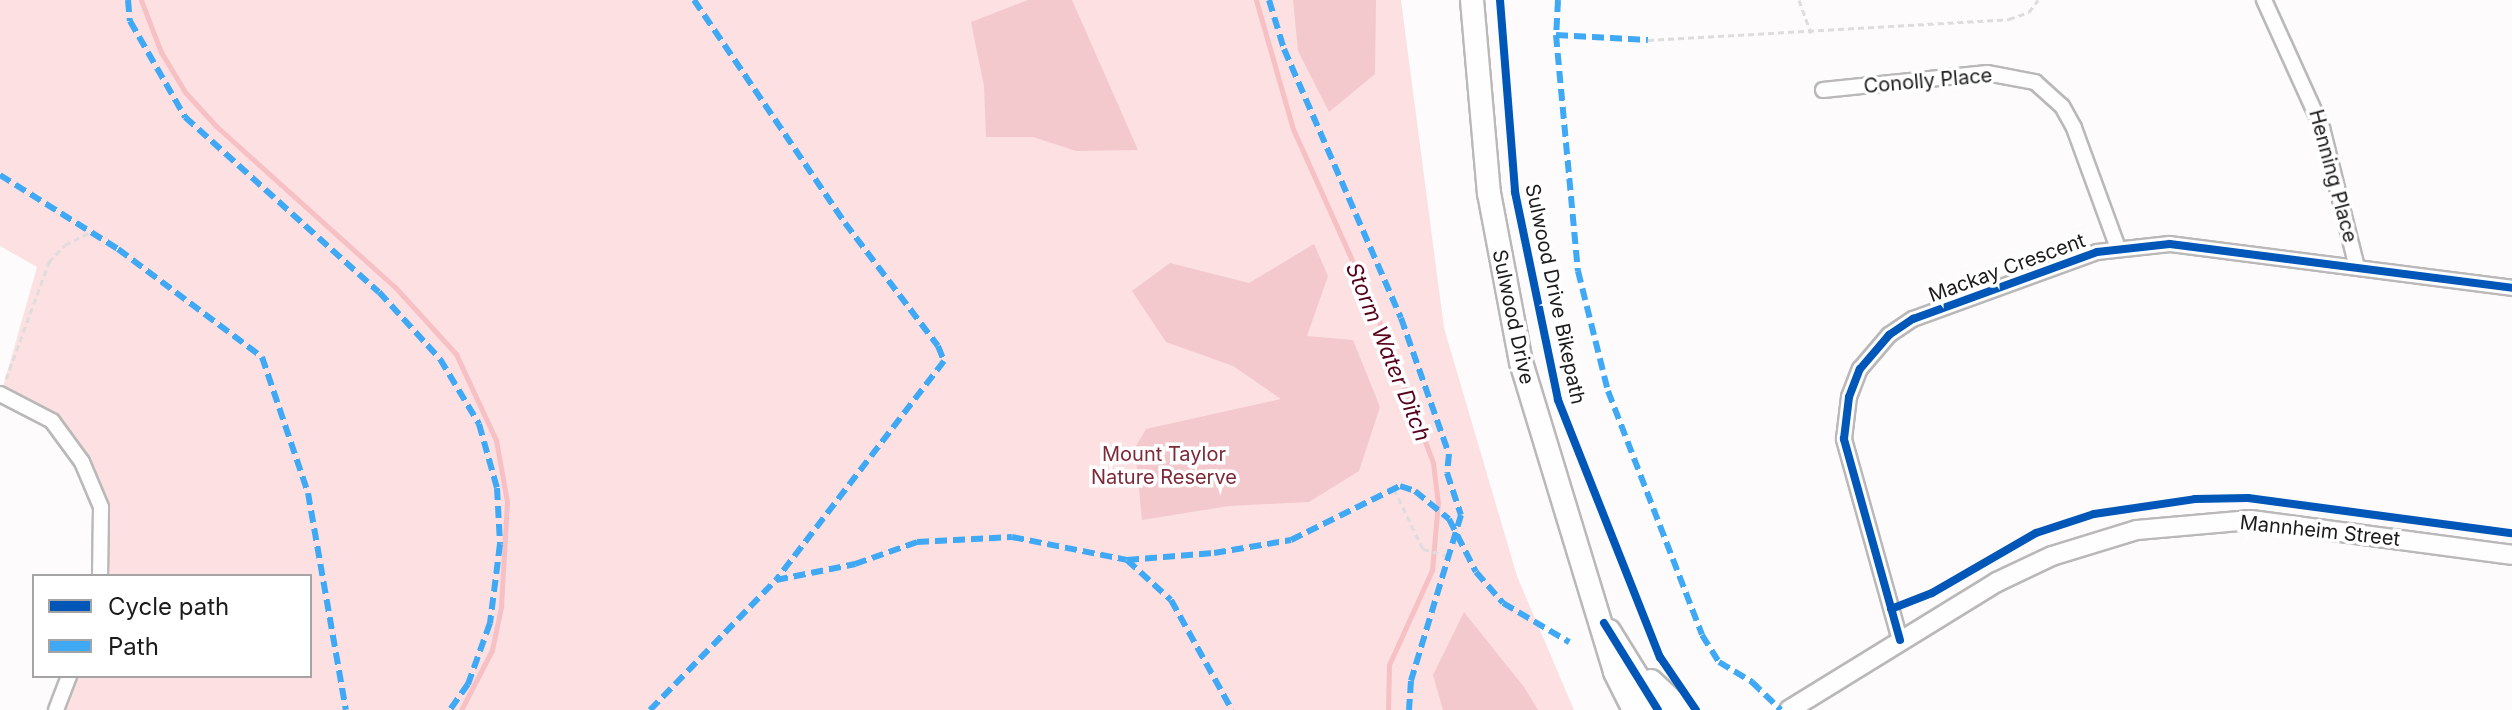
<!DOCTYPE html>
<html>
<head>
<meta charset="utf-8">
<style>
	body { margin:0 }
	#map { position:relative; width:2512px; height:710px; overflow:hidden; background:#fefbfc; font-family:Inter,sans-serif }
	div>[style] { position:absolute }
	.green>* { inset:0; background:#fce0e2 }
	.forest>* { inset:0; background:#f3c9cd }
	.stream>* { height:5px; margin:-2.5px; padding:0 2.5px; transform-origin:2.5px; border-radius:2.5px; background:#f6c0c5 }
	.path>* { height:3px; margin-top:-1.5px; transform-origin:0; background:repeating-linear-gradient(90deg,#dedcdd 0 6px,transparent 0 10px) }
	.roads { filter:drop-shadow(2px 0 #bab8b8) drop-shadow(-2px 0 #bab8b8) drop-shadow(0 2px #bab8b8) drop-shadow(0 -2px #bab8b8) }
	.minor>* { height:14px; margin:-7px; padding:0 7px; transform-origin:7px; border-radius:7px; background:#fffeff }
	.tertiary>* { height:18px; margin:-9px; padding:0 9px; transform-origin:9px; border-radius:9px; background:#fffeff }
	.secondary>* { height:22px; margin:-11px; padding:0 11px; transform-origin:11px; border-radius:11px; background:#fffeff }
	.quiet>* { height:6px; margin-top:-3px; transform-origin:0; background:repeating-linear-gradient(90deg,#3fa9f5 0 12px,transparent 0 18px) }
	.cycleway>* { height:8px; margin:-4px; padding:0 4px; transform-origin:4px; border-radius:4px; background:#0057b8 }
	span { translate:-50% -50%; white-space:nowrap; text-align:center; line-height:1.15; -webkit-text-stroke:7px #fff; paint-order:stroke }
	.street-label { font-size:20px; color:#1c1b1b }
	.park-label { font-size:20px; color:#7f2938 }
	.water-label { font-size:22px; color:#570019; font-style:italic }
	.legend { position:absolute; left:32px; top:574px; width:280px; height:104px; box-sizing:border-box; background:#fff; border:2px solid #a4a4a4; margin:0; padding:10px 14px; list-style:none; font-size:24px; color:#1c1b1b }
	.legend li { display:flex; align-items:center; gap:16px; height:40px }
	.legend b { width:40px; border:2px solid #a4a4a4 }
</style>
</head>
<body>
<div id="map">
	<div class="green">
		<i style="clip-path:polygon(0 0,1401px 0,1444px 328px,1517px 576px,1574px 710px,56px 710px,69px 676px,310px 676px,310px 576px,100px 576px,101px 507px,52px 421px,1px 394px,37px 267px,0 246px)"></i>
	</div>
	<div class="forest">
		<i style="clip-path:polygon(1028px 0,1072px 0,1138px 150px,1076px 151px,1033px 137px,986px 137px,984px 86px,971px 22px)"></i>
		<i style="clip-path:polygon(1293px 0,1376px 0,1375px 74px,1329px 112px,1298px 51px)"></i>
		<i style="clip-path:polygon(1314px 244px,1328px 276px,1307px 336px,1353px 340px,1380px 407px,1359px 471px,1309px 502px,1229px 506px,1142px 520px,1135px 448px,1146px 429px,1281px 399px,1233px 366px,1166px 342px,1132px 291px,1170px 263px,1249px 283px)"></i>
		<i style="clip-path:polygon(1464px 612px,1524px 687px,1538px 710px,1443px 710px,1433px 675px)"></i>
	</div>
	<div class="stream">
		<i style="left:141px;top:0;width:56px;rotate:69deg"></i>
		<i style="left:161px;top:52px;width:47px;rotate:59deg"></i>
		<i style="left:185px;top:92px;width:46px;rotate:47.6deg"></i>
		<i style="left:216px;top:126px;width:241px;rotate:42deg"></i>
		<i style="left:395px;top:287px;width:91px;rotate:47.7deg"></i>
		<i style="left:456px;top:354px;width:95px;rotate:65.1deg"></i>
		<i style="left:496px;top:440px;width:63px;rotate:79.9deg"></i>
		<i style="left:507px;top:502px;width:105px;rotate:93.3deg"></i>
		<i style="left:501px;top:607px;width:44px;rotate:101.8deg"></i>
		<i style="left:492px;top:650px;width:68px;rotate:117.3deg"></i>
		<i style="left:1256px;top:0;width:134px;rotate:74deg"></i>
		<i style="left:1293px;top:129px;width:205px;rotate:65.8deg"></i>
		<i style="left:1377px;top:316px;width:157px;rotate:69.1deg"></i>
		<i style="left:1433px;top:463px;width:39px;rotate:83deg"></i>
		<i style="left:1438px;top:502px;width:68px;rotate:95deg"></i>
		<i style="left:1432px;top:570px;width:104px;rotate:114.4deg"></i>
		<i style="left:1389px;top:665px;width:45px;rotate:91.3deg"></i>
	</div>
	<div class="path">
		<i style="left:1799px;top:0;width:35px;rotate:70deg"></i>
		<i style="left:1648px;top:40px;width:362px;rotate:-3.3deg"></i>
		<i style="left:2009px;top:19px;width:21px;rotate:-19deg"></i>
		<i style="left:2029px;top:12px;width:15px;rotate:-53deg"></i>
		<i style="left:6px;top:379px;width:125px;rotate:-69.8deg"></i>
		<i style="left:49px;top:262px;width:23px;rotate:-47deg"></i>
		<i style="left:65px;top:245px;width:29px;rotate:-27deg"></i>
		<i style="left:1394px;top:489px;width:67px;rotate:64.2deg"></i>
		<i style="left:1423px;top:549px;width:27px;rotate:15deg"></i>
	</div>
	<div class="roads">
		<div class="minor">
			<i style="left:2264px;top:0;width:141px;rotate:65.6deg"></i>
			<i style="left:2322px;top:128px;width:143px;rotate:75.9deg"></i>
			<i style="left:1823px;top:90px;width:165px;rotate:-5.9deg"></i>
			<i style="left:1987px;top:73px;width:49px;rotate:10.6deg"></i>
			<i style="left:2035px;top:82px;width:36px;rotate:42deg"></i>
			<i style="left:2062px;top:106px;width:25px;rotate:61deg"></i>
			<i style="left:2074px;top:128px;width:128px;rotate:69.9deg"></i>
			<i style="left:0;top:394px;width:59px;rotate:27.4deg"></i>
			<i style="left:52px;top:421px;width:51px;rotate:53.8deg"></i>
			<i style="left:82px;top:462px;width:49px;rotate:67.1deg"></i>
			<i style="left:101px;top:507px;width:69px;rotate:90.8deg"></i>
			<i style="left:1900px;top:640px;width:209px;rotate:-105.6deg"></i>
			<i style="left:1844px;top:439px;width:42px;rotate:-83.2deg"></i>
			<i style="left:1849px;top:397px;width:30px;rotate:-69deg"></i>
			<i style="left:1860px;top:369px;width:45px;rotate:-49.5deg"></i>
			<i style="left:1889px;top:335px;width:29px;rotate:-34deg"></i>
			<i style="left:1913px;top:319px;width:196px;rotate:-20deg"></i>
			<i style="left:2097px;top:252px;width:73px;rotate:-6.3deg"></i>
			<i style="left:2170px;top:244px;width:345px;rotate:7.3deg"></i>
			<i style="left:56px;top:710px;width:36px;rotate:-69deg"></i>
		</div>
		<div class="tertiary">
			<i style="left:1789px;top:710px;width:244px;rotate:-31.6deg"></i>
			<i style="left:1997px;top:582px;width:61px;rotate:-25.3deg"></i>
			<i style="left:2052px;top:556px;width:89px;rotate:-17deg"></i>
			<i style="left:2137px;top:530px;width:114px;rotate:-5deg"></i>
			<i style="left:2251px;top:520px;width:263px;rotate:7.6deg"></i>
		</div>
		<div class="secondary">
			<i style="left:1472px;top:0;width:194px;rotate:85deg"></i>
			<i style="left:1489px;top:193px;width:172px;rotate:79.3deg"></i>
			<i style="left:1521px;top:362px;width:324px;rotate:73.1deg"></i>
			<i style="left:1615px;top:672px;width:42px;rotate:63.4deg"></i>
			<i style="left:1609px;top:631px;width:93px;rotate:58.2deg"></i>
			<i style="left:1651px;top:681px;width:42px;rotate:43.1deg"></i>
		</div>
	</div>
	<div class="quiet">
		<i style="left:128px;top:0;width:21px;rotate:85deg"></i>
		<i style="left:130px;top:21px;width:111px;rotate:60.2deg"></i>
		<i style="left:185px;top:117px;width:261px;rotate:42.1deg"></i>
		<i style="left:379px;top:292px;width:91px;rotate:47.7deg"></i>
		<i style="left:440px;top:359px;width:76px;rotate:59deg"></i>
		<i style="left:479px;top:424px;width:66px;rotate:74.3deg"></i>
		<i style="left:497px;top:488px;width:56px;rotate:86.9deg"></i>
		<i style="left:500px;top:544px;width:80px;rotate:97.2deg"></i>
		<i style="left:490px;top:623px;width:65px;rotate:109.8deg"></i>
		<i style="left:468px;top:684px;width:32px;rotate:125deg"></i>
		<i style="left:694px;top:0;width:269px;rotate:55.9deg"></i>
		<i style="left:845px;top:223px;width:154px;rotate:52.9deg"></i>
		<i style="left:938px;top:346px;width:16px;rotate:68deg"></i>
		<i style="left:944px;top:361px;width:276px;rotate:127.5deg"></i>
		<i style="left:1269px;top:0;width:51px;rotate:73deg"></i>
		<i style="left:1284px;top:49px;width:293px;rotate:66.5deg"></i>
		<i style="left:1401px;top:318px;width:144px;rotate:70.6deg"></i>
		<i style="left:1449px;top:454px;width:19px;rotate:96deg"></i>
		<i style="left:1447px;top:473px;width:44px;rotate:71.6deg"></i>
		<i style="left:1461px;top:515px;width:173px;rotate:106.8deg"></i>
		<i style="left:1411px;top:681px;width:29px;rotate:94deg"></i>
		<i style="left:1558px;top:0;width:35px;rotate:93deg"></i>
		<i style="left:1556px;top:35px;width:237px;rotate:84.7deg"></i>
		<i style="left:1578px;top:271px;width:124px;rotate:76deg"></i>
		<i style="left:1608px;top:391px;width:261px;rotate:68.9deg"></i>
		<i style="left:1702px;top:635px;width:32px;rotate:58deg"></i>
		<i style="left:1719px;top:662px;width:39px;rotate:31deg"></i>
		<i style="left:1752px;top:682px;width:40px;rotate:44deg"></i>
		<i style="left:1556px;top:35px;width:92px;rotate:3.1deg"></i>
		<i style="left:0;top:175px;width:139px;rotate:32.1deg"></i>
		<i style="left:118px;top:249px;width:180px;rotate:36.9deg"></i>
		<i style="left:262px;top:357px;width:144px;rotate:71.3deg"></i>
		<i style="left:308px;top:493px;width:220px;rotate:80.1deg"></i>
		<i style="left:1127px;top:560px;width:59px;rotate:42.3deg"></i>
		<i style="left:1171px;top:600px;width:126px;rotate:61deg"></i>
		<i style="left:650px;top:710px;width:181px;rotate:-45.9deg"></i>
		<i style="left:776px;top:580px;width:81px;rotate:-11.4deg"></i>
		<i style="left:855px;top:564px;width:66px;rotate:-19.5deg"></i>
		<i style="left:917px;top:542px;width:95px;rotate:-3deg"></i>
		<i style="left:1012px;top:537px;width:117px;rotate:11.3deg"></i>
		<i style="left:1127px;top:560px;width:87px;rotate:-4.6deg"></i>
		<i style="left:1214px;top:553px;width:78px;rotate:-9.6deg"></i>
		<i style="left:1291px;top:540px;width:122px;rotate:-26.4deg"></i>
		<i style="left:1400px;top:486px;width:16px;rotate:18deg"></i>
		<i style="left:1415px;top:491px;width:44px;rotate:39.5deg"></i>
		<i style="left:1449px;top:519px;width:59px;rotate:63deg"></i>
		<i style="left:1476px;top:572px;width:41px;rotate:48.9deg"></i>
		<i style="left:1503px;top:603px;width:77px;rotate:30.6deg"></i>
	</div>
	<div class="cycleway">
		<i style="left:1500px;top:0;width:193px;rotate:85.5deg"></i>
		<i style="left:1515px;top:192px;width:212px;rotate:78.3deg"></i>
		<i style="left:1558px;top:400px;width:277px;rotate:68.4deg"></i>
		<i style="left:1660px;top:657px;width:64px;rotate:55.8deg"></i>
		<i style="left:1891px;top:609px;width:44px;rotate:-21.3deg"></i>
		<i style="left:1932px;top:593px;width:120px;rotate:-30deg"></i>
		<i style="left:2036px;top:533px;width:61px;rotate:-18.1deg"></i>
		<i style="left:2094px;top:514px;width:102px;rotate:-8.4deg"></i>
		<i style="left:2195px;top:499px;width:53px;rotate:-1.1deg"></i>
		<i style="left:2248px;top:498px;width:266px;rotate:7.6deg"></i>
		<i style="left:1604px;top:623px;width:102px;rotate:58.2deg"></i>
		<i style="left:1900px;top:640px;width:209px;rotate:-105.6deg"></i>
		<i style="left:1844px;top:439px;width:42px;rotate:-83.2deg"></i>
		<i style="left:1849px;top:397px;width:30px;rotate:-69deg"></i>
		<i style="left:1860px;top:369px;width:45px;rotate:-49.5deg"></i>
		<i style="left:1889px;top:335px;width:29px;rotate:-34deg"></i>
		<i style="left:1913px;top:319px;width:196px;rotate:-20deg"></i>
		<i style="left:2097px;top:252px;width:73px;rotate:-6.3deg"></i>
		<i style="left:2170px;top:244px;width:345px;rotate:7.3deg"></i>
	</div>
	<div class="street-label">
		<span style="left:1928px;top:81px;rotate:-5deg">Conolly Place</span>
		<span style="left:2333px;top:176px;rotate:75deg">Henning Place</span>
		<span style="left:2007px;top:268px;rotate:-20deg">Mackay Crescent</span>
		<span style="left:1555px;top:294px;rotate:78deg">Sulwood Drive Bikepath</span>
		<span style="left:1513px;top:317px;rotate:78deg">Sulwood Drive</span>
		<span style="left:2320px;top:531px;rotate:6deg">Mannheim Street</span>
	</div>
	<div class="park-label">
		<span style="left:1164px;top:466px">Mount Taylor<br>Nature Reserve</span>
	</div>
	<div class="water-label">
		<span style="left:1388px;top:352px;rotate:68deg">Storm Water Ditch</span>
	</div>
	<ul class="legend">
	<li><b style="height:10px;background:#0057b8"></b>Cycle path</li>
	<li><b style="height:10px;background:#3fa9f5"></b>Path</li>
	</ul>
</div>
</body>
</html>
